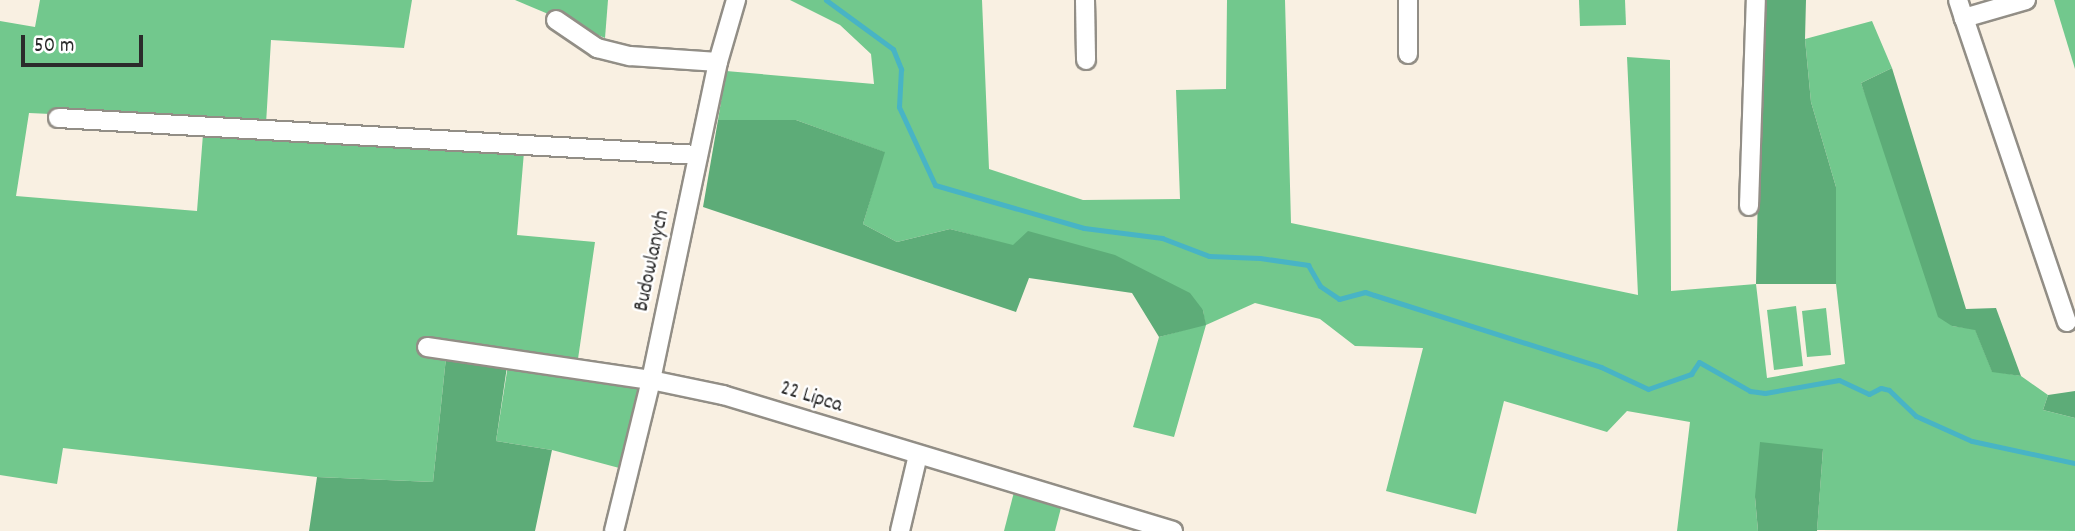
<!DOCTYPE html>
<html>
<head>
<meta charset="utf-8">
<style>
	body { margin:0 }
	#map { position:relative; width:2075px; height:531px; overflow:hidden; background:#f9f0e2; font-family:Dekko,sans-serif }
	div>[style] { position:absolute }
	.green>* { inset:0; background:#72c88d }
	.forest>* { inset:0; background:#5dac78 }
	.stream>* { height:5px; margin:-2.5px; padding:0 2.5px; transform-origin:2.5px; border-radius:2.5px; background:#48b4c5 }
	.roads { filter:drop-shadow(2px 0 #928e86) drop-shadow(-2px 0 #928e86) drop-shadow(0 2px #928e86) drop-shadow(0 -2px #928e86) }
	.minor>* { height:18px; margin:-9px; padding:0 9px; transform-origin:9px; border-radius:9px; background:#fff }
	span { translate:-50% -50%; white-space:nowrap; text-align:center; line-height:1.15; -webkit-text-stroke:5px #fff; paint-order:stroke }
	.street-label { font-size:21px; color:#2b2b2b }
	.scale { position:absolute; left:21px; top:35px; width:122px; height:32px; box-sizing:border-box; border:4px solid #2b2b2b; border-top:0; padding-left:9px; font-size:21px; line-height:24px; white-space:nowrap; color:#2b2b2b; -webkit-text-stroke:5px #fff; paint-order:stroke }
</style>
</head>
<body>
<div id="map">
	<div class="green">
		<i style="clip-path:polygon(40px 0,412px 0,404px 48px,271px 40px,266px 124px,29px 113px,16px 196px,197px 211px,203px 134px,524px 152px,517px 235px,595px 242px,578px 359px,447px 348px,433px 482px,317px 477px,63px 448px,57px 484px,0 475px,0 21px,35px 27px)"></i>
		<i style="clip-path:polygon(515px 0,608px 0,605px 38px)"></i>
		<i style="clip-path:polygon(790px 0,982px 0,989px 169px,1083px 200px,1180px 199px,1176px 90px,1226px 89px,1227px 0,1285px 0,1291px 223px,1638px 295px,1627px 57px,1670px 60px,1671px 291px,1756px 284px,1767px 378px,1845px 364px,1836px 284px,1836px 187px,1811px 102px,1805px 39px,1872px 21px,1892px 68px,1861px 83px,1952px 326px,1975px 329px,1992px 371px,2021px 376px,2048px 395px,2043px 410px,2075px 418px,2075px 531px,1817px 530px,1823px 449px,1755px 497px,1758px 531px,1677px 531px,1690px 422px,1627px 411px,1607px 432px,1504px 401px,1476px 514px,1386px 491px,1423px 348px,1355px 346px,1320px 319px,1255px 303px,1206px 325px,1174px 437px,1133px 427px,1159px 337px,1205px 324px,1203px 310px,1013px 246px,950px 229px,897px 242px,863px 224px,884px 152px,796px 120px,718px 120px,726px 71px,874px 84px,871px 54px,840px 25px)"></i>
		<i style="clip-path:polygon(1579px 0,1625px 0,1626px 25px,1580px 26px)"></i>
		<i style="clip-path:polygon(2054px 0,2075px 0,2075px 69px)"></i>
		<i style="clip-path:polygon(1796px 306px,1803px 366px,1774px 370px,1767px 310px)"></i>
		<i style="clip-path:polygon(1826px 308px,1831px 355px,1807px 357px,1802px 311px)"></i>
		<i style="clip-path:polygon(508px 365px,644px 384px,623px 469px,552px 450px,496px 441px)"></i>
		<i style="clip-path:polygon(1014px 492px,1062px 504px,1055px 531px,1004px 531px)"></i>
	</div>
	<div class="forest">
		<i style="clip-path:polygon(1762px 0,1806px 0,1805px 39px,1811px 102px,1836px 187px,1836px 284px,1756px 284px)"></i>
		<i style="clip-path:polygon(1892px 68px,1966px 309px,1996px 308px,2021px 376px,1992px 372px,1975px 330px,1952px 326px,1938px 317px,1861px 83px)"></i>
		<i style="clip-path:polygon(718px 120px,796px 120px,885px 152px,863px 224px,897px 242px,950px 229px,1013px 245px,1028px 231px,1115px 255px,1190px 293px,1203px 310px,1206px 325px,1159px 337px,1132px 293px,1029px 278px,1016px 312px,703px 207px)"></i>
		<i style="clip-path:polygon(447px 348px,509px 353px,496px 441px,552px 450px,535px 531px,309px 531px,317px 477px,433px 482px)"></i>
		<i style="clip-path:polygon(2075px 391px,2075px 418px,2043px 410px,2048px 395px)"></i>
		<i style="clip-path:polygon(1760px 442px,1823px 449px,1817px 531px,1758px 531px,1755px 497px)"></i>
	</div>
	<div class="stream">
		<i style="left:826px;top:0;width:83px;rotate:36.2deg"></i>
		<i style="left:893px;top:49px;width:22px;rotate:68deg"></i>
		<i style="left:901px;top:69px;width:38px;rotate:93deg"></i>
		<i style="left:899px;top:107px;width:86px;rotate:65.2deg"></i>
		<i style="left:935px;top:185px;width:155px;rotate:16.1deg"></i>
		<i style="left:1084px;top:228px;width:79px;rotate:7.3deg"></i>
		<i style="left:1162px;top:238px;width:50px;rotate:21deg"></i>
		<i style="left:1209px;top:256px;width:51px;rotate:2.2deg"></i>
		<i style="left:1260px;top:258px;width:49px;rotate:8.3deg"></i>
		<i style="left:1308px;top:265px;width:24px;rotate:60deg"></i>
		<i style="left:1320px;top:286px;width:23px;rotate:34deg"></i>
		<i style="left:1339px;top:299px;width:27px;rotate:-15deg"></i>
		<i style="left:1365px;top:292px;width:9px;rotate:18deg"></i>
		<i style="left:1374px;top:295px;width:238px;rotate:17.6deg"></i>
		<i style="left:1601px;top:367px;width:52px;rotate:25.1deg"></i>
		<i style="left:1648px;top:389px;width:46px;rotate:-19.2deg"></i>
		<i style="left:1691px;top:374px;width:14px;rotate:-56deg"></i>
		<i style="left:1699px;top:362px;width:59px;rotate:29.6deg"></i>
		<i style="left:1750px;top:391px;width:15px;rotate:8deg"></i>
		<i style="left:1765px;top:393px;width:75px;rotate:-10deg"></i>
		<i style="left:1839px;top:380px;width:33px;rotate:25deg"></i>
		<i style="left:1869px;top:394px;width:13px;rotate:-27deg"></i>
		<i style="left:1881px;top:388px;width:8px;rotate:14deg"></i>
		<i style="left:1889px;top:390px;width:37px;rotate:44deg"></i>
		<i style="left:1916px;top:416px;width:61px;rotate:24.1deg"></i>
		<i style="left:1972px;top:441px;width:105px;rotate:12.1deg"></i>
	</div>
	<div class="roads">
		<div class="minor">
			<i style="left:1085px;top:0;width:60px;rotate:89deg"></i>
			<i style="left:1408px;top:0;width:54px;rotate:90deg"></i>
			<i style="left:1958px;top:0;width:19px;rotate:72deg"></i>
			<i style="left:2026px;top:0;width:65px;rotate:163.8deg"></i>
			<i style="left:1964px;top:18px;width:321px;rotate:71.3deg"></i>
			<i style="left:556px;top:20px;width:50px;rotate:34.3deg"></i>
			<i style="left:597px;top:48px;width:34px;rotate:14deg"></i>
			<i style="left:630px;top:56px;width:88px;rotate:3.9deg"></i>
			<i style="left:58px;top:118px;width:641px;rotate:3.31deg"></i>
			<i style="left:1749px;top:206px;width:206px;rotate:-88.1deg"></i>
			<i style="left:427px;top:347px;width:226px;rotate:8.4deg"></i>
			<i style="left:651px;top:380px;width:74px;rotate:11.8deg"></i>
			<i style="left:723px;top:395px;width:470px;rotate:16.8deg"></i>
			<i style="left:614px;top:531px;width:155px;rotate:-76.2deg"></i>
			<i style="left:651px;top:380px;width:325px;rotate:-78.1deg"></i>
			<i style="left:718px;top:62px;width:65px;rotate:-73.8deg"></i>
			<i style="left:900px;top:531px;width:78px;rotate:-76.7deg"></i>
		</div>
	</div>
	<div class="street-label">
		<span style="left:653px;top:261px;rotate:-78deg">Budowlanych</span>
		<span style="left:811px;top:398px;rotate:17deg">22 Lipca</span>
	</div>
	<div class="scale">50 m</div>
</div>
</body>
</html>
